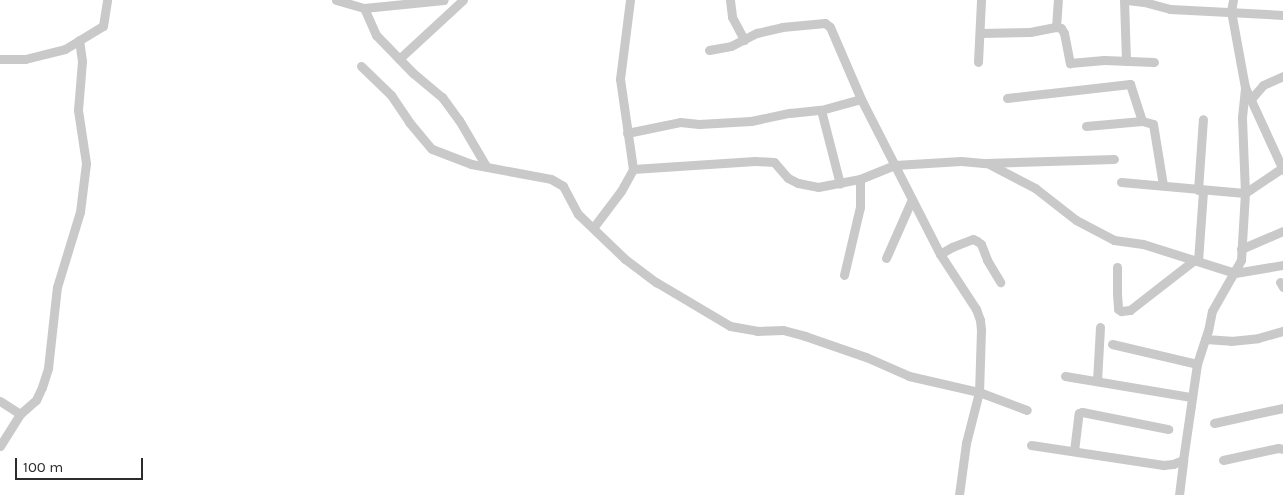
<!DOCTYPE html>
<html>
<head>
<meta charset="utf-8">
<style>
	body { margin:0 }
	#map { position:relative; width:1283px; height:495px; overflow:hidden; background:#fff; font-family:Karla,sans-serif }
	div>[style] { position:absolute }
	.street>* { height:9px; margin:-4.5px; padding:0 4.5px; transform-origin:4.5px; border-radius:4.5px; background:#c9c9c9 }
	span { translate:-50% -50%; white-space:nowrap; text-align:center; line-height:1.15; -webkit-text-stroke:5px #fff; paint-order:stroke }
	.scale { position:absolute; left:15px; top:458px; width:128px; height:22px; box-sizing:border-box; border:2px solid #2c2c2c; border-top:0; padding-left:6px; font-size:15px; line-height:18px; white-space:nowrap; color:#2c2c2c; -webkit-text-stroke:4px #fff; paint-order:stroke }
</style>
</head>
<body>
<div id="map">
	<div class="street">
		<i style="left:336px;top:0;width:29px;rotate:16deg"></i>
		<i style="left:364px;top:8px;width:80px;rotate:-5.7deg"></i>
		<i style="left:730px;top:0;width:17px;rotate:83deg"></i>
		<i style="left:732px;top:17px;width:26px;rotate:62deg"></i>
		<i style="left:1124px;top:0;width:61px;rotate:88.1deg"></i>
		<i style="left:1127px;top:0;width:17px;rotate:7deg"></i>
		<i style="left:1144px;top:2px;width:27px;rotate:15deg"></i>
		<i style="left:1170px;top:9px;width:113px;rotate:3deg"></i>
		<i style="left:1233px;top:0;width:11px;rotate:100deg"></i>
		<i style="left:1231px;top:11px;width:77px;rotate:79.6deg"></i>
		<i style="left:1245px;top:87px;width:91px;rotate:65.4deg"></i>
		<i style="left:364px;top:8px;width:30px;rotate:66deg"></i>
		<i style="left:376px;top:35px;width:53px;rotate:45.8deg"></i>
		<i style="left:413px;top:73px;width:38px;rotate:40deg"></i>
		<i style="left:442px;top:97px;width:29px;rotate:54deg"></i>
		<i style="left:459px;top:120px;width:53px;rotate:59.6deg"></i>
		<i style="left:1056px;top:27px;width:5px;rotate:11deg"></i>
		<i style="left:1061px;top:28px;width:6px;rotate:59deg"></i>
		<i style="left:1064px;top:33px;width:31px;rotate:79deg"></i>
		<i style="left:1070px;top:63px;width:34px;rotate:-5deg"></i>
		<i style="left:1104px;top:60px;width:50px;rotate:2.3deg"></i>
		<i style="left:980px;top:33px;width:50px;rotate:-1.1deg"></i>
		<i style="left:1030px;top:32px;width:26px;rotate:-11deg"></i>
		<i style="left:1056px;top:27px;width:27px;rotate:-86deg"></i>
		<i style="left:709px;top:50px;width:22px;rotate:-10deg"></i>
		<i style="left:731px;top:46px;width:29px;rotate:-27deg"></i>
		<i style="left:757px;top:33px;width:26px;rotate:-13deg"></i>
		<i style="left:782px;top:27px;width:43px;rotate:-5.3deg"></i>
		<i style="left:825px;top:23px;width:6px;rotate:39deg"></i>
		<i style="left:830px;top:27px;width:78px;rotate:66.7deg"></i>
		<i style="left:861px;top:99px;width:174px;rotate:63deg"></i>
		<i style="left:940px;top:254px;width:66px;rotate:56.8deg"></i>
		<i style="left:976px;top:309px;width:12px;rotate:70deg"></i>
		<i style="left:980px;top:320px;width:10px;rotate:84deg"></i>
		<i style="left:981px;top:330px;width:62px;rotate:91.8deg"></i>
		<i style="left:979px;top:392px;width:53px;rotate:104.3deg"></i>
		<i style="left:966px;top:443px;width:52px;rotate:97.7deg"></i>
		<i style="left:0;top:59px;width:25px"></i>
		<i style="left:25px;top:59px;width:41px;rotate:-14deg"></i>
		<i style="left:65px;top:49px;width:44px;rotate:-31.2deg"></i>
		<i style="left:103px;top:26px;width:26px;rotate:-81deg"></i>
		<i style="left:399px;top:59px;width:87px;rotate:-42.7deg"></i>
		<i style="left:978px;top:62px;width:62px;rotate:-87.2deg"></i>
		<i style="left:361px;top:66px;width:42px;rotate:44deg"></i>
		<i style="left:391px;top:95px;width:32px;rotate:56deg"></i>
		<i style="left:409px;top:122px;width:35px;rotate:50deg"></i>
		<i style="left:432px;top:149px;width:42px;rotate:21deg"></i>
		<i style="left:471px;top:164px;width:81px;rotate:10.6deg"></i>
		<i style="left:551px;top:179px;width:14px;rotate:30deg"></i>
		<i style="left:563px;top:186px;width:32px;rotate:62deg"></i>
		<i style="left:578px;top:214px;width:65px;rotate:43.8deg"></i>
		<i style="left:625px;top:259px;width:39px;rotate:37deg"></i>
		<i style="left:656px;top:282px;width:86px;rotate:30.7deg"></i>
		<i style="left:730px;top:326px;width:27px;rotate:10deg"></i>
		<i style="left:757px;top:331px;width:26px;rotate:-2deg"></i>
		<i style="left:783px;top:330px;width:23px;rotate:15deg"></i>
		<i style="left:805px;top:336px;width:65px;rotate:19deg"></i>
		<i style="left:866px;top:357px;width:47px;rotate:23.8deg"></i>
		<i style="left:909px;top:376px;width:72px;rotate:12.9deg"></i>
		<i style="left:979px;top:392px;width:51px;rotate:20.6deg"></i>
		<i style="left:1007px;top:98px;width:124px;rotate:-6.5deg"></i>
		<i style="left:1130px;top:84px;width:39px;rotate:72deg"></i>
		<i style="left:1251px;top:99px;width:18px;rotate:-49deg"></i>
		<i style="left:1263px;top:85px;width:22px;rotate:-24deg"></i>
		<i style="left:821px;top:110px;width:76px;rotate:75.6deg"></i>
		<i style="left:1086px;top:126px;width:56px;rotate:-5.1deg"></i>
		<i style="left:1142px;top:121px;width:11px;rotate:15deg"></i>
		<i style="left:1153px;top:124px;width:62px;rotate:80.7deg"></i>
		<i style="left:627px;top:133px;width:54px;rotate:-11.7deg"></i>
		<i style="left:680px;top:122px;width:19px;rotate:6deg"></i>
		<i style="left:699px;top:124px;width:52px;rotate:-3.3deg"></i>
		<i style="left:751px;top:121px;width:40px;rotate:-12deg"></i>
		<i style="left:790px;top:113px;width:31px;rotate:-6deg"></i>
		<i style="left:821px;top:110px;width:41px;rotate:-15.4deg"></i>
		<i style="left:989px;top:164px;width:52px;rotate:27.6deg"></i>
		<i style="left:1035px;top:188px;width:52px;rotate:38deg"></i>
		<i style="left:1076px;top:220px;width:43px;rotate:27.8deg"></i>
		<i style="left:1114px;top:240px;width:29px;rotate:8deg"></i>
		<i style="left:1143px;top:244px;width:96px;rotate:17.5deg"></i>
		<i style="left:1235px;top:273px;width:49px;rotate:-9.5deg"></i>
		<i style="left:633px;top:169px;width:122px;rotate:-3.8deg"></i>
		<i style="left:755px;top:161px;width:19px;rotate:3deg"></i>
		<i style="left:774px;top:162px;width:21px;rotate:49deg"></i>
		<i style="left:788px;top:178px;width:11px;rotate:27deg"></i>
		<i style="left:798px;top:183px;width:20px;rotate:11deg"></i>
		<i style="left:818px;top:187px;width:43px;rotate:-10.8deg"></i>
		<i style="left:860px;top:179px;width:38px;rotate:-22deg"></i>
		<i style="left:895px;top:165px;width:66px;rotate:-3.5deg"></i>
		<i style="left:961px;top:161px;width:25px;rotate:5deg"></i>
		<i style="left:986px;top:163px;width:128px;rotate:-1.8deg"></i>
		<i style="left:1121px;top:182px;width:124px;rotate:5.1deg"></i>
		<i style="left:1245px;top:193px;width:76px;rotate:-92.3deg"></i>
		<i style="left:1242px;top:117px;width:30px;rotate:-84deg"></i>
		<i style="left:1198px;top:190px;width:71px;rotate:-86deg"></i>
		<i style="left:593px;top:228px;width:46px;rotate:-52.9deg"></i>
		<i style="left:621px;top:191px;width:25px;rotate:-61deg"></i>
		<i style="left:633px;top:169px;width:91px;rotate:-98.2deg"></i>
		<i style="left:620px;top:79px;width:80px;rotate:-82.8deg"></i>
		<i style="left:1241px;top:249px;width:46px;rotate:-23.2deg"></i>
		<i style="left:940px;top:254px;width:14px;rotate:-30deg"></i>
		<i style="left:952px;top:247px;width:22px;rotate:-21deg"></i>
		<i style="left:973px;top:239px;width:4px;rotate:27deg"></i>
		<i style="left:977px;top:241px;width:5px;rotate:37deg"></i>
		<i style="left:981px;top:244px;width:17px;rotate:69deg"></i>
		<i style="left:987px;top:260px;width:26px;rotate:59deg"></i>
		<i style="left:886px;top:258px;width:64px;rotate:-66.2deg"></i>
		<i style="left:1198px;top:261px;width:70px;rotate:-85.9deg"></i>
		<i style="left:1117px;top:267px;width:27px;rotate:90deg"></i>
		<i style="left:1117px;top:294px;width:15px;rotate:86deg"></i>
		<i style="left:1118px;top:309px;width:4px;rotate:34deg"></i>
		<i style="left:1121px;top:311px;width:9px;rotate:-6deg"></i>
		<i style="left:1130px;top:310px;width:80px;rotate:-37.9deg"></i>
		<i style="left:844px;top:275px;width:70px;rotate:-76.8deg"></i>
		<i style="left:860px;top:207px;width:28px;rotate:-90deg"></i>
		<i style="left:1280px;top:282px;width:6px;rotate:59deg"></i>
		<i style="left:1205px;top:339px;width:26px;rotate:4deg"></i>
		<i style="left:1231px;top:341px;width:27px;rotate:-6deg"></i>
		<i style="left:1258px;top:338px;width:26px;rotate:-16deg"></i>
		<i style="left:1112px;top:344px;width:87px;rotate:13.2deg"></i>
		<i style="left:1065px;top:376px;width:128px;rotate:9.5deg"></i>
		<i style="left:1097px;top:381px;width:54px;rotate:-86.8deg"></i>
		<i style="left:0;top:401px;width:24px;rotate:33deg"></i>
		<i style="left:1214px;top:423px;width:71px;rotate:-12.3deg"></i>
		<i style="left:1031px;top:445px;width:134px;rotate:8.6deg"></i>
		<i style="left:1163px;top:465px;width:10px;rotate:-6deg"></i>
		<i style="left:1173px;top:464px;width:11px;rotate:-22deg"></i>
		<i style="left:1183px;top:460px;width:97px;rotate:-81.7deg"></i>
		<i style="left:1197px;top:364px;width:35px;rotate:-72deg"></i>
		<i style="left:1208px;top:331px;width:20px;rotate:-79deg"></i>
		<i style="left:1212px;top:311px;width:59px;rotate:-60.4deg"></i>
		<i style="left:1241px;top:260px;width:67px;rotate:-86.6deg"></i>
		<i style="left:1245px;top:193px;width:45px;rotate:-34deg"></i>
		<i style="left:0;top:446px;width:38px;rotate:-58deg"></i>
		<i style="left:20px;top:414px;width:21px;rotate:-41deg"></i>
		<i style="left:36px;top:400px;width:14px;rotate:-65deg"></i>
		<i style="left:42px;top:387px;width:20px;rotate:-72deg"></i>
		<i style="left:48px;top:368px;width:81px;rotate:-83.7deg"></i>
		<i style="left:57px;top:287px;width:78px;rotate:-73deg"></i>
		<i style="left:80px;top:212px;width:49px;rotate:-83deg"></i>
		<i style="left:86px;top:163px;width:54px;rotate:-98.6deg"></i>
		<i style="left:78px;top:110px;width:49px;rotate:-85.3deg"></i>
		<i style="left:82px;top:61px;width:21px;rotate:-98deg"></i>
		<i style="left:1074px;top:451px;width:38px;rotate:-83deg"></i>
		<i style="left:1079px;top:413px;width:3px;rotate:-18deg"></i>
		<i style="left:1082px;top:412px;width:88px;rotate:11.2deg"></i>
		<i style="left:1223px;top:460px;width:56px;rotate:-12.3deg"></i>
		<i style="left:1278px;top:448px;width:5px;rotate:11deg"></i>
		<i style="left:1179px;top:495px;width:35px;rotate:-83deg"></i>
	</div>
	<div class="scale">100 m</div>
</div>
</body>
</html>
